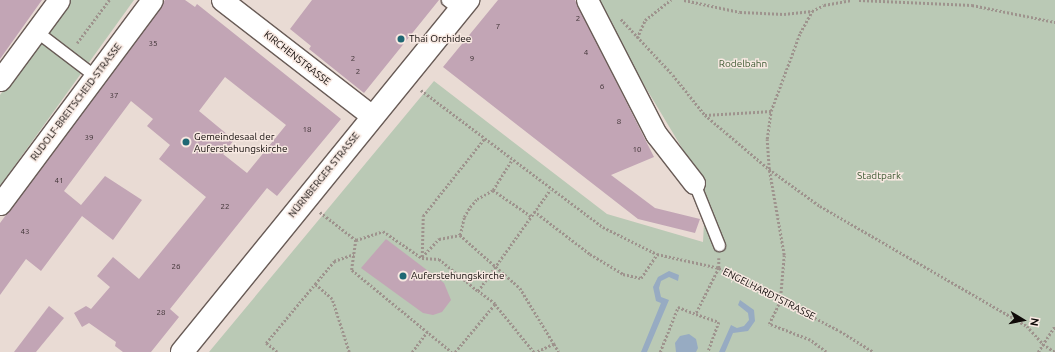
<!DOCTYPE html>
<html>
<head>
<meta charset="utf-8">
<style>
	body { margin:0 }
	#map { position:relative; width:1055px; height:352px; overflow:hidden; background:#e9dbd4; font-family:Ubuntu,sans-serif }
	div>[style] { position:absolute }
	.green>* { inset:0; background:#bac9b5 }
	.water>* { inset:0; background:#97abc2 }
	.building>* { inset:0; background:#c2a5b5 }
	.path>* { height:2.5px; margin-top:-1.25px; transform-origin:0; background:repeating-linear-gradient(90deg,#9e938d 0 2px,transparent 0 4px) }
	.roads { filter:drop-shadow(1px 0 #695c57) drop-shadow(-1px 0 #695c57) drop-shadow(0 1px #695c57) drop-shadow(0 -1px #695c57) }
	.lane>* { height:11px; margin:-5.5px; padding:0 5.5px; transform-origin:5.5px; border-radius:5.5px; background:#fff }
	.street>* { height:21px; margin:-10.5px; padding:0 10.5px; transform-origin:10.5px; border-radius:10.5px; background:#fff }
	.primary>* { height:22px; margin:-11px; padding:0 11px; transform-origin:11px; border-radius:11px; background:#fff }
	.dots>* { width:11px; height:11px; translate:-50% -50%; box-sizing:border-box; border:2px solid #f7e8e1; border-radius:50% }
	span { translate:-50% -50%; white-space:nowrap; text-align:center; line-height:1.15; -webkit-text-stroke:3px #f7e8e1; paint-order:stroke }
	.number-label { font-size:8px; color:#3c3133 }
	.number-label span { -webkit-text-stroke-width:0 }
	.poi-label { font-size:10px; color:#0f0a08 }
	.left { translate:0 -50%; text-align:left }
	.street-label { font-size:10px; color:#0f0a08 }
	.park-label { font-size:10px; color:#3c5831 }
	.north { position:absolute; left:1003px; top:300px; width:40px; height:40px; -webkit-text-stroke:3px #f7e8e1; paint-order:stroke; rotate:100deg; font-size:11px; font-weight:700; line-height:16px; text-align:center; color:#0f0a08 }
	.north::after { content:''; display:block; margin:auto; width:14px; height:18px; background:#0f0a08; clip-path:polygon(50% 0,100% 100%,50% 72%,0 100%) }
</style>
</head>
<body>
<div id="map">
	<div class="green">
		<i style="clip-path:polygon(69px 0,134px 0,0 186px,0 95px)"></i>
		<i style="clip-path:polygon(593px 0,1055px 0,1055px 352px,209px 352px,434px 81px,607px 214px,703px 242px,705px 203px,691px 163px)"></i>
	</div>
	<div class="water">
		<i style="clip-path:polygon(669px 271px,679px 275px,678px 281px,669px 277px,661px 281px,659px 288px,661px 297px,669px 300px,647px 352px,641px 352px,661px 303px,656px 301px,653px 287px,658px 277px)"></i>
		<i style="clip-path:polygon(740px 300px,754px 310px,755px 321px,748px 331px,733px 333px,725px 352px,719px 352px,731px 325px,737px 328px,744px 326px,749px 320px,748px 313px,738px 305px)"></i>
		<i style="clip-path:polygon(689px 334px,696px 339px,698px 348px,696px 352px,676px 352px,675px 343px,680px 336px)"></i>
	</div>
	<div class="building">
		<i style="clip-path:polygon(0 0,42px 0,0 59px)"></i>
		<i style="clip-path:polygon(evenodd,165px 0,185px 0,195px 7px,197px 4px,341px 119px,277px 196px,267px 188px,170px 309px,179px 317px,151px 352px,123px 352px,115px 346px,116px 342px,89px 323px,82px 327px,74px 313px,86px 306px,91px 309px,110px 287px,97px 276px,113px 257px,139px 279px,206px 197px,159px 159px,170px 145px,147px 126px,153px 119px,131px 101px,64px 191px,81px 205px,105px 176px,142px 200px,113px 240px,82px 216px,41px 271px,26px 259px,0 295px,0 223px,165px 0,225px 77px,286px 125px,247px 173px,223px 154px,234px 140px,199px 111px,225px 77px)"></i>
		<i style="clip-path:polygon(312px 0,439px 0,364px 93px,309px 49px,311px 46px,290px 29px)"></i>
		<i style="clip-path:polygon(498px 0,575px 0,654px 157px,611px 175px,655px 208px,700px 219px,695px 233px,638px 219px,443px 67px)"></i>
		<i style="clip-path:polygon(386px 239px,444px 283px,451px 300px,442px 312px,433px 315px,423px 313px,361px 268px)"></i>
		<i style="clip-path:polygon(49px 306px,64px 318px,36px 352px,14px 352px)"></i>
	</div>
	<div class="path">
		<i style="left:684px;top:0;width:57px;rotate:12.1deg"></i>
		<i style="left:740px;top:12px;width:44px;rotate:2.6deg"></i>
		<i style="left:784px;top:14px;width:28px;rotate:-6deg"></i>
		<i style="left:859px;top:0;width:113px;rotate:2.5deg"></i>
		<i style="left:972px;top:5px;width:85px;rotate:11.6deg"></i>
		<i style="left:621px;top:19px;width:76px;rotate:47.1deg"></i>
		<i style="left:673px;top:75px;width:51px;rotate:51.3deg"></i>
		<i style="left:705px;top:115px;width:84px;rotate:40.2deg"></i>
		<i style="left:769px;top:169px;width:63px;rotate:36deg"></i>
		<i style="left:820px;top:206px;width:239px;rotate:30.1deg"></i>
		<i style="left:1027px;top:326px;width:24px;rotate:48deg"></i>
		<i style="left:1043px;top:344px;width:14px;rotate:34deg"></i>
		<i style="left:637px;top:38px;width:20px;rotate:-66deg"></i>
		<i style="left:645px;top:20px;width:33px;rotate:-38deg"></i>
		<i style="left:77px;top:43px;width:54px;rotate:-53.3deg"></i>
		<i style="left:421px;top:90px;width:228px;rotate:37deg"></i>
		<i style="left:603px;top:227px;width:60px;rotate:26.6deg"></i>
		<i style="left:657px;top:254px;width:64px;rotate:12.7deg"></i>
		<i style="left:719px;top:268px;width:51px;rotate:116.6deg"></i>
		<i style="left:696px;top:314px;width:24px;rotate:19deg"></i>
		<i style="left:719px;top:322px;width:32px;rotate:110deg"></i>
		<i style="left:705px;top:115px;width:66px;rotate:-3.5deg"></i>
		<i style="left:493px;top:190px;width:46px;rotate:34.4deg"></i>
		<i style="left:534px;top:211px;width:71px;rotate:37.5deg"></i>
		<i style="left:590px;top:254px;width:39px;rotate:31deg"></i>
		<i style="left:623px;top:274px;width:18px;rotate:13deg"></i>
		<i style="left:641px;top:278px;width:29px;rotate:-56deg"></i>
		<i style="left:320px;top:212px;width:46px;rotate:37.9deg"></i>
		<i style="left:356px;top:240px;width:30px;rotate:98deg"></i>
		<i style="left:352px;top:270px;width:129px;rotate:39.4deg"></i>
		<i style="left:460px;top:235px;width:80px;rotate:41.5deg"></i>
		<i style="left:520px;top:288px;width:66px;rotate:58.7deg"></i>
		<i style="left:554px;top:344px;width:19px;rotate:155deg"></i>
		<i style="left:356px;top:240px;width:28px;rotate:-18deg"></i>
		<i style="left:383px;top:231px;width:47px;rotate:34.7deg"></i>
		<i style="left:422px;top:258px;width:17px;rotate:3deg"></i>
		<i style="left:439px;top:259px;width:50px;rotate:39.4deg"></i>
		<i style="left:422px;top:257px;width:25px;rotate:-47deg"></i>
		<i style="left:439px;top:239px;width:21px;rotate:-11deg"></i>
		<i style="left:460px;top:235px;width:18px;rotate:-77deg"></i>
		<i style="left:464px;top:217px;width:12px;rotate:-59deg"></i>
		<i style="left:470px;top:207px;width:11px;rotate:-49deg"></i>
		<i style="left:477px;top:199px;width:18px;rotate:-29deg"></i>
		<i style="left:493px;top:190px;width:36px;rotate:-58deg"></i>
		<i style="left:422px;top:257px;width:41px;rotate:-88.6deg"></i>
		<i style="left:423px;top:216px;width:98px;rotate:-51.6deg"></i>
		<i style="left:719px;top:258px;width:10px;rotate:90deg"></i>
		<i style="left:719px;top:268px;width:136px;rotate:27.5deg"></i>
		<i style="left:840px;top:331px;width:39px;rotate:32deg"></i>
		<i style="left:495px;top:304px;width:62px;rotate:50.9deg"></i>
		<i style="left:554px;top:344px;width:9px;rotate:58deg"></i>
		<i style="left:277px;top:352px;width:14px;rotate:-141deg"></i>
		<i style="left:266px;top:343px;width:77px;rotate:-50.3deg"></i>
		<i style="left:349px;top:352px;width:56px;rotate:-107.8deg"></i>
		<i style="left:332px;top:299px;width:23px;rotate:-139deg"></i>
		<i style="left:315px;top:284px;width:30px;rotate:-50deg"></i>
		<i style="left:334px;top:261px;width:21px;rotate:-19deg"></i>
		<i style="left:412px;top:352px;width:25px;rotate:-53deg"></i>
		<i style="left:455px;top:352px;width:62px;rotate:-50.2deg"></i>
		<i style="left:495px;top:304px;width:21px;rotate:-143deg"></i>
		<i style="left:478px;top:291px;width:124px;rotate:-54.5deg"></i>
		<i style="left:660px;top:352px;width:48px;rotate:-68.2deg"></i>
		<i style="left:678px;top:307px;width:19px;rotate:21deg"></i>
		<i style="left:826px;top:352px;width:20px;rotate:-143deg"></i>
		<i style="left:810px;top:340px;width:44px;rotate:-158.7deg"></i>
		<i style="left:769px;top:324px;width:25px;rotate:-64deg"></i>
		<i style="left:780px;top:301px;width:46px;rotate:-85deg"></i>
		<i style="left:784px;top:255px;width:87px;rotate:-99.9deg"></i>
		<i style="left:769px;top:169px;width:30px;rotate:-94deg"></i>
		<i style="left:767px;top:139px;width:28px;rotate:-82deg"></i>
		<i style="left:771px;top:111px;width:83px;rotate:-69.6deg"></i>
		<i style="left:800px;top:33px;width:25px;rotate:-61deg"></i>
		<i style="left:812px;top:11px;width:13px;rotate:-27deg"></i>
		<i style="left:824px;top:5px;width:28px;rotate:-10deg"></i>
		<i style="left:1038px;top:352px;width:31px;rotate:-57deg"></i>
	</div>
	<div class="roads">
		<div class="lane">
			<i style="left:447px;top:0;width:16px;rotate:38deg"></i>
			<i style="left:36px;top:31px;width:74px;rotate:37.3deg"></i>
			<i style="left:694px;top:183px;width:67px;rotate:68deg"></i>
		</div>
		<div class="street">
			<i style="left:222px;top:0;width:190px;rotate:37.7deg"></i>
			<i style="left:587px;top:0;width:151px;rotate:62.8deg"></i>
			<i style="left:656px;top:134px;width:62px;rotate:52.2deg"></i>
			<i style="left:0;top:80px;width:99px;rotate:-53.6deg"></i>
			<i style="left:0;top:204px;width:254px;rotate:-53.3deg"></i>
		</div>
		<div class="primary">
			<i style="left:182px;top:352px;width:454px;rotate:-50.9deg"></i>
		</div>
	</div>
	<div class="dots">
		<i style="left:401px;top:39px;background:#1f6874"></i>
		<i style="left:186px;top:142px;background:#1f6874"></i>
		<i style="left:403px;top:276px;background:#1f6874"></i>
	</div>
	<div class="number-label">
		<span style="left:578px;top:19px">2</span>
		<span style="left:498px;top:27px">7</span>
		<span style="left:153px;top:44px">35</span>
		<span style="left:586px;top:53px">4</span>
		<span style="left:353px;top:59px">2</span>
		<span style="left:472px;top:59px">9</span>
		<span style="left:358px;top:72px">2</span>
		<span style="left:602px;top:87px">6</span>
		<span style="left:114px;top:96px">37</span>
		<span style="left:619px;top:122px">8</span>
		<span style="left:307px;top:130px">18</span>
		<span style="left:89px;top:138px">39</span>
		<span style="left:637px;top:150px">10</span>
		<span style="left:59px;top:181px">41</span>
		<span style="left:225px;top:207px">22</span>
		<span style="left:25px;top:232px">43</span>
		<span style="left:176px;top:267px">26</span>
		<span style="left:161px;top:313px">28</span>
	</div>
	<div class="poi-label">
		<span class="left" style="left:409px;top:39px">Thai Orchidee</span>
		<span class="left" style="left:194px;top:142px">Gemeindesaal der<br>Auferstehungskirche</span>
		<span class="left" style="left:411px;top:276px">Auferstehungskirche</span>
	</div>
	<div class="street-label">
		<span style="left:297px;top:58px;rotate:38deg">KIRCHENSTRASSE</span>
		<span style="left:76px;top:102px;rotate:-53deg">RUDOLF-BREITSCHEID-STRASSE</span>
		<span style="left:324px;top:175px;rotate:-51deg">NÜRNBERGER STRASSE</span>
		<span style="left:769px;top:294px;rotate:27deg">ENGELHARDTSTRASSE</span>
	</div>
	<div class="park-label">
		<span style="left:743px;top:64px">Rodelbahn</span>
		<span style="left:879px;top:176px">Stadtpark</span>
	</div>
	<div class="north">N</div>
</div>
</body>
</html>
